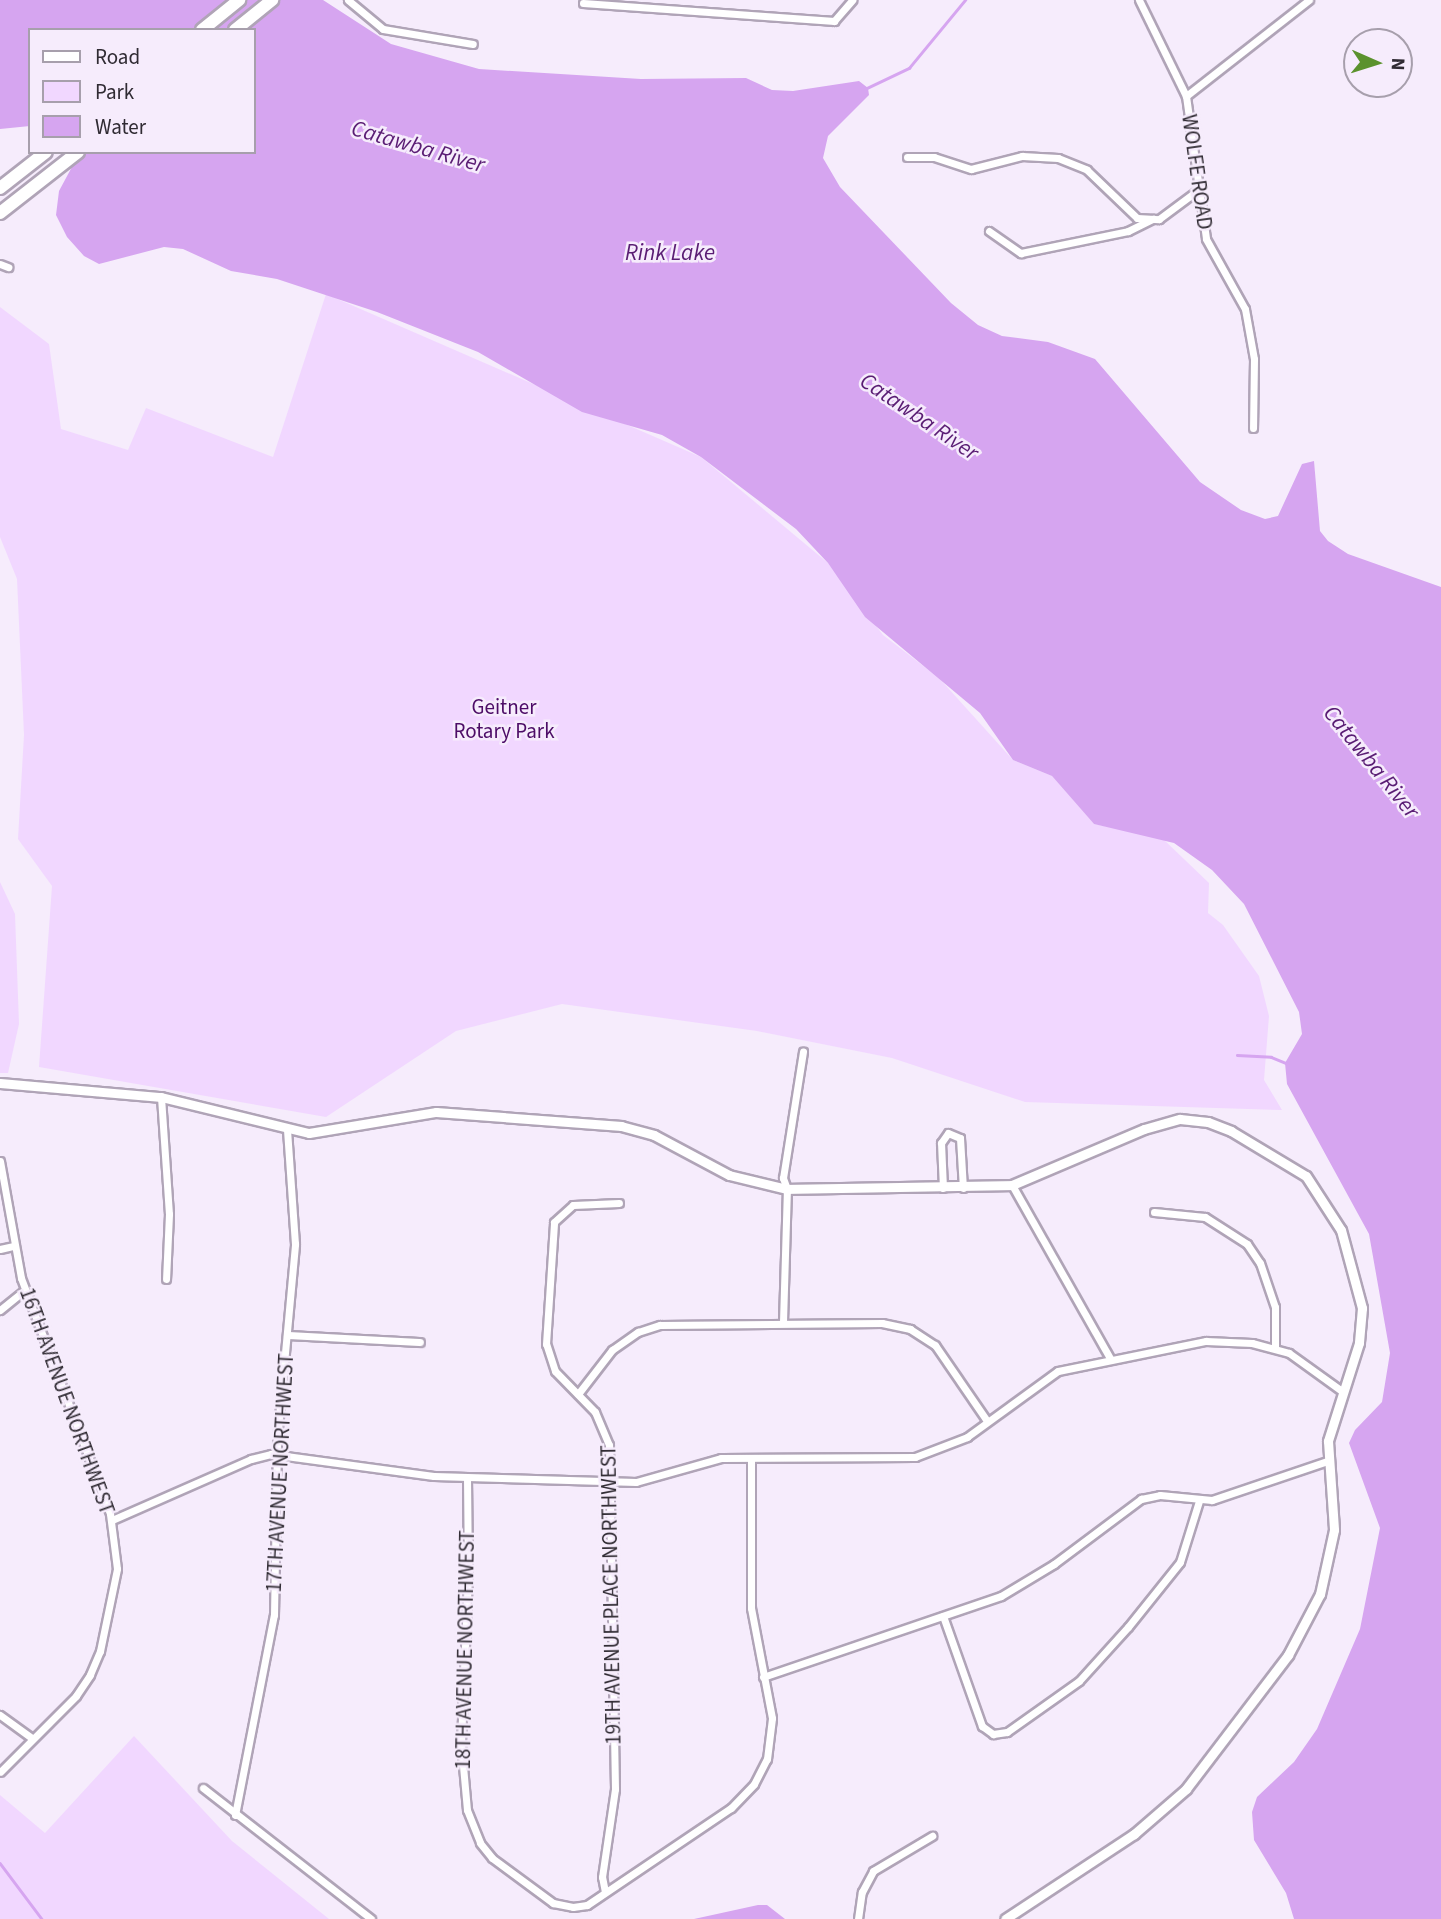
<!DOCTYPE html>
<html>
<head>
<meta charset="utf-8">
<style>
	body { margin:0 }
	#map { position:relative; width:1441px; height:1919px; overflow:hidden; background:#f6ecfc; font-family:"Source Sans 3",sans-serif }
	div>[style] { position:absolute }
	.green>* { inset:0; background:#f1d7ff }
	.water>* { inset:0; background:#d6a5f0 }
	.stream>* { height:2.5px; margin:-1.25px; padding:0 1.25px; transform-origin:1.25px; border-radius:1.25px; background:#d6a5f0 }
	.roads { filter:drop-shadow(2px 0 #b0a4b7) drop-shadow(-2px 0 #b0a4b7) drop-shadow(0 2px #b0a4b7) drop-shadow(0 -2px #b0a4b7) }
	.minor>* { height:7px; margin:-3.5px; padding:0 3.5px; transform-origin:3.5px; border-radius:3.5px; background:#fff }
	.tertiary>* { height:9px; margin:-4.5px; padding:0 4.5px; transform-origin:4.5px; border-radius:4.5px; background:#fff }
	.trunk>* { height:12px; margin:-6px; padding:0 6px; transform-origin:6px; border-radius:6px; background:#fff }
	span { translate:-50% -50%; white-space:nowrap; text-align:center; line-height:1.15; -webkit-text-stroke:5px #f6ecfc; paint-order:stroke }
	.street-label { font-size:21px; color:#302b33 }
	.park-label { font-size:21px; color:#4d0d67 }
	.water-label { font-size:23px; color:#5a1d74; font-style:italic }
	.legend { position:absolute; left:28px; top:28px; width:228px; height:126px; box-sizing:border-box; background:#f6ecfc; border:2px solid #a79fac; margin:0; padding:9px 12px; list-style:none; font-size:21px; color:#302b33 }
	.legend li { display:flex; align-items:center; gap:14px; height:35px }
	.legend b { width:35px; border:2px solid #a79fac }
	.north { position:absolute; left:1343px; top:28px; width:70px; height:70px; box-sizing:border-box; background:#f6ecfc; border:2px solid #a79fac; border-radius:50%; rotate:93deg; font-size:19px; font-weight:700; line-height:28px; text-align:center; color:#302b33 }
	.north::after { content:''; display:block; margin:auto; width:24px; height:32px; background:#5b922d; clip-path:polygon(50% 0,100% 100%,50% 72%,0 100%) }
</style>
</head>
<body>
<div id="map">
	<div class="green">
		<i style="clip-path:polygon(326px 294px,701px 457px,828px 563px,883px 635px,939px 678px,1013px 760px,1052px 776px,1094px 824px,1162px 838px,1209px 883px,1208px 913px,1223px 925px,1259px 976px,1269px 1016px,1264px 1080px,1282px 1110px,1025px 1102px,892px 1058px,757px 1031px,562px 1004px,456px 1031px,326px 1117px,39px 1067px,52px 886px,18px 839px,24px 735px,17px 579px,0 537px,0 307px,49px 344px,61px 429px,128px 450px,146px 408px,273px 457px)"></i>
		<i style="clip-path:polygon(0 882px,15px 914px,19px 1024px,8px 1073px,0 1073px)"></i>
		<i style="clip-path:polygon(134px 1736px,232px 1841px,329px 1919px,0 1919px,0 1795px,45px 1833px)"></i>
	</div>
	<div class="water">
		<i style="clip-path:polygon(0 0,323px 0,391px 44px,479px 69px,641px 79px,746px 78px,772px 90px,793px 91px,859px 81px,868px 88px,869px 95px,828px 136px,823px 158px,840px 187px,951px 303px,978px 325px,1002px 336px,1048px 342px,1095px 359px,1200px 482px,1241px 510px,1265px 519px,1278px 516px,1302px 464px,1314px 461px,1320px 531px,1328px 541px,1348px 554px,1441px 587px,1441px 1919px,1294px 1919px,1286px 1893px,1254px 1840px,1252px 1812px,1257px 1797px,1294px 1762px,1317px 1729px,1360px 1629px,1380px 1528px,1349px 1443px,1355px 1430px,1382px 1402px,1390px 1353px,1369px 1234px,1287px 1084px,1285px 1063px,1302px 1034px,1299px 1012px,1244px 904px,1212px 870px,1174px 843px,1094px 824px,1052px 776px,1013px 760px,980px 713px,865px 617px,828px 563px,796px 529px,701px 457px,662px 435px,582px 412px,478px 352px,377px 312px,277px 279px,231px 271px,183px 249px,164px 247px,99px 264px,84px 256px,67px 237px,56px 215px,59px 191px,80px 152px,254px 152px,254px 30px,30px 30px,30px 126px,0 129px)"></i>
		<i style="clip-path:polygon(767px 1905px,785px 1919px,694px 1919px,758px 1905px)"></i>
	</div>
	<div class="stream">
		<i style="left:865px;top:89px;width:49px;rotate:-25.5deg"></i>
		<i style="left:909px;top:68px;width:88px;rotate:-50.5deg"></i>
		<i style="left:1237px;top:1055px;width:34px;rotate:3deg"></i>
		<i style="left:1271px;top:1057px;width:18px;rotate:22deg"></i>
		<i style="left:0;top:1863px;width:70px;rotate:53.1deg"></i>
	</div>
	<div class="roads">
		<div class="minor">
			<i style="left:348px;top:0;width:45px;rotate:39.6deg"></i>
			<i style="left:383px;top:29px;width:91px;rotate:9.5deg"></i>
			<i style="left:1139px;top:0;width:107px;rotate:63.9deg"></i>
			<i style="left:1186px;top:96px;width:144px;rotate:82deg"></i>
			<i style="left:1206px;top:239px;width:80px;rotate:60.9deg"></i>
			<i style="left:1245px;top:309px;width:51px;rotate:79.8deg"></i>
			<i style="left:1254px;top:359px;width:69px;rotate:90.8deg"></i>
			<i style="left:583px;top:3px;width:252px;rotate:4.1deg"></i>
			<i style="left:834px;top:21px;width:28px;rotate:-49deg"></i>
			<i style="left:1186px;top:96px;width:156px;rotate:-38deg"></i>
			<i style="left:907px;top:157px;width:27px"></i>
			<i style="left:934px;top:157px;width:39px;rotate:18deg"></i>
			<i style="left:971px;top:169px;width:53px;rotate:-14.3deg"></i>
			<i style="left:1022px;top:156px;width:36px;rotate:3deg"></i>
			<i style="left:1058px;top:158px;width:31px;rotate:22deg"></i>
			<i style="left:1087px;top:170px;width:69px;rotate:43.8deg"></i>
			<i style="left:1137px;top:218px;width:22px;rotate:3deg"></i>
			<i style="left:1159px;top:219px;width:49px;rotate:-36.6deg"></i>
			<i style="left:989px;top:231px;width:39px;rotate:35deg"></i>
			<i style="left:1021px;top:253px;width:109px;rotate:-11.6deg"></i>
			<i style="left:1128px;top:231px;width:28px;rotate:-26deg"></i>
			<i style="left:0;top:264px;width:9px;rotate:21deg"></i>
			<i style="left:161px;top:1097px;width:117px;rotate:86.1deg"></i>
			<i style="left:169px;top:1214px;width:65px;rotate:92.6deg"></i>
			<i style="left:0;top:1161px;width:119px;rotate:79.8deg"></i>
			<i style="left:21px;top:1278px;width:252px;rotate:69.3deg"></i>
			<i style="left:110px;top:1514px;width:55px;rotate:82.7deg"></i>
			<i style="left:117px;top:1569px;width:84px;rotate:101.7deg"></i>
			<i style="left:100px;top:1651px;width:26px;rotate:113deg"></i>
			<i style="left:90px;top:1675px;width:25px;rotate:124deg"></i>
			<i style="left:76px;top:1696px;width:107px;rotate:135deg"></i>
			<i style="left:1012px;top:1185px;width:199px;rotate:60.5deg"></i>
			<i style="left:943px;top:1188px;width:45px;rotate:-92.5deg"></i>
			<i style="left:941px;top:1143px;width:12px;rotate:-55deg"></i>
			<i style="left:948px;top:1133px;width:13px;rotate:23deg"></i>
			<i style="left:960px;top:1138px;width:50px;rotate:86.6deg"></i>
			<i style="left:1154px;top:1212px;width:51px;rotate:5.6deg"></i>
			<i style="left:1205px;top:1217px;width:50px;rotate:32.7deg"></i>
			<i style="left:1247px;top:1244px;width:23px;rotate:56deg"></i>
			<i style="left:1260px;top:1263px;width:46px;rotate:71.2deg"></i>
			<i style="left:1275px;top:1307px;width:40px;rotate:90deg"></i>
			<i style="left:0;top:1249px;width:13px;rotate:-13deg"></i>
			<i style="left:0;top:1310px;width:32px;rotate:-39deg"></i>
			<i style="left:783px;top:1322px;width:133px;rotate:-88.3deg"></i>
			<i style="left:787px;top:1189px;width:12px;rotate:-110deg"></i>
			<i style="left:783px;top:1178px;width:128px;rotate:-81deg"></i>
			<i style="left:287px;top:1335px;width:133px;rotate:3deg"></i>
			<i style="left:578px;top:1394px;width:56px;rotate:-52.3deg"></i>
			<i style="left:612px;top:1350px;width:32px;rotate:-35deg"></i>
			<i style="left:638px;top:1332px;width:23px;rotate:-18deg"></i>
			<i style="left:660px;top:1325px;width:222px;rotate:-0.5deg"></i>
			<i style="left:882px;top:1323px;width:29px;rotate:12deg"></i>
			<i style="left:910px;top:1329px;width:30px;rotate:33deg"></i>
			<i style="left:935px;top:1345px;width:92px;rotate:55.6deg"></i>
			<i style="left:467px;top:1478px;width:97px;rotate:89.4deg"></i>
			<i style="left:468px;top:1575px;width:169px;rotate:92.4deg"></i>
			<i style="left:461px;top:1744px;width:66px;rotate:84.8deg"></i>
			<i style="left:467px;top:1810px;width:35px;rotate:68deg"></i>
			<i style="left:480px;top:1843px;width:19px;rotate:51deg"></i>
			<i style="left:492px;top:1858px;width:76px;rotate:36.4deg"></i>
			<i style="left:553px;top:1903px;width:20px;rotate:11deg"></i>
			<i style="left:573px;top:1907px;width:14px;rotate:-8deg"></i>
			<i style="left:587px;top:1905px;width:174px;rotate:-34deg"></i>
			<i style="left:731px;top:1808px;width:33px;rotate:-46deg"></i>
			<i style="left:754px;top:1784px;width:28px;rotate:-63deg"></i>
			<i style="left:767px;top:1759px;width:41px;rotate:-83deg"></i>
			<i style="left:772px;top:1718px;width:112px;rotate:-100.8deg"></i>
			<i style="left:751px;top:1608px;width:150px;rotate:-90deg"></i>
			<i style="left:112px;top:1520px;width:152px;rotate:-23.7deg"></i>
			<i style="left:251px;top:1459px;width:21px;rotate:-14deg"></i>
			<i style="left:271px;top:1454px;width:164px;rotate:7.7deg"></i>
			<i style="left:434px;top:1476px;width:202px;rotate:1.7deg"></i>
			<i style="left:636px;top:1482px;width:88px;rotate:-15.8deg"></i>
			<i style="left:721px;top:1458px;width:194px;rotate:-0.3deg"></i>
			<i style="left:915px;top:1457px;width:56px;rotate:-21deg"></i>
			<i style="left:967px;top:1437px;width:112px;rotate:-36deg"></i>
			<i style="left:1058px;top:1371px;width:151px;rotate:-11.5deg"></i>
			<i style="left:1206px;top:1341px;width:46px;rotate:2.5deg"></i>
			<i style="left:1252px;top:1343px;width:38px;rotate:15deg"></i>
			<i style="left:1289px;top:1353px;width:67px;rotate:35.8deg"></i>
			<i style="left:943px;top:1616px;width:117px;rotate:70.5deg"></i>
			<i style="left:982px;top:1726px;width:14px;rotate:36deg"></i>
			<i style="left:993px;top:1734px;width:14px;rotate:-8deg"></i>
			<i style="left:1007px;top:1732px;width:88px;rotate:-35.3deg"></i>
			<i style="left:1079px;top:1681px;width:73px;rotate:-47.8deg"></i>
			<i style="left:1128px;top:1627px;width:83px;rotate:-51.3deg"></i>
			<i style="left:1180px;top:1562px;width:64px;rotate:-72.7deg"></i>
			<i style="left:763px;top:1677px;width:251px;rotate:-18.8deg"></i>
			<i style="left:1001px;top:1596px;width:62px;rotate:-31.1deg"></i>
			<i style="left:1054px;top:1564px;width:109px;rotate:-36.8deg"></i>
			<i style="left:1141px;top:1499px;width:19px;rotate:-12deg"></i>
			<i style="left:1160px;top:1495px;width:52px;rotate:5.5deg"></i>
			<i style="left:1212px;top:1500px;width:121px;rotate:-18.7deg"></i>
			<i style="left:0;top:1715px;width:39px;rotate:36deg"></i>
			<i style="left:203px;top:1788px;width:213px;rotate:37.9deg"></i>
			<i style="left:235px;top:1815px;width:204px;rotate:-79deg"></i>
			<i style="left:274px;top:1615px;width:176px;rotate:-89deg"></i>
			<i style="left:277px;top:1439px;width:196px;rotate:-84.7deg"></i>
			<i style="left:295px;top:1244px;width:115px;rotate:-94deg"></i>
			<i style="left:605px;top:1892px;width:15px;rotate:-101deg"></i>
			<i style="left:602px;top:1877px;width:89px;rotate:-81.6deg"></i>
			<i style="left:615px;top:1789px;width:344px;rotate:-91deg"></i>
			<i style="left:609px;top:1445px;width:36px;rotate:-113deg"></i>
			<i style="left:595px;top:1412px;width:57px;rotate:-134.3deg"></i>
			<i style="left:555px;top:1371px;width:28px;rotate:-108deg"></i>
			<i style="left:546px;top:1344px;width:122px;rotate:-86.2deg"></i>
			<i style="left:554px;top:1222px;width:25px;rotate:-42deg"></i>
			<i style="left:573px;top:1205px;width:46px;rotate:-2.5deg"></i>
			<i style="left:858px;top:1919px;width:27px;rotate:-82deg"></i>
			<i style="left:862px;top:1892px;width:24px;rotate:-62deg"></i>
			<i style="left:873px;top:1871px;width:69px;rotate:-30.7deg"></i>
		</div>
		<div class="tertiary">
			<i style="left:0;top:1083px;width:162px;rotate:5deg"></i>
			<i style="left:161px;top:1097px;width:152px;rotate:13.7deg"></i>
			<i style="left:309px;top:1133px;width:129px;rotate:-9.4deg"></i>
			<i style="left:436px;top:1112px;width:186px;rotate:4.3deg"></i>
			<i style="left:621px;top:1126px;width:34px;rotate:15deg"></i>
			<i style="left:654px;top:1135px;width:85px;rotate:28.1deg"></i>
			<i style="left:729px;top:1175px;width:60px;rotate:13.6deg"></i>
			<i style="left:787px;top:1189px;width:225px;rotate:-1deg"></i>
			<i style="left:1012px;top:1185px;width:143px;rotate:-23deg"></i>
			<i style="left:1144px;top:1129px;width:37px;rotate:-16deg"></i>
			<i style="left:1180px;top:1119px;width:28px;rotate:6deg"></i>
			<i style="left:1208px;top:1122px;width:25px;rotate:21deg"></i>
			<i style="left:1231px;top:1131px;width:87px;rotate:31deg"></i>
			<i style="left:1306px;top:1176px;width:64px;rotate:57.1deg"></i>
			<i style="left:1341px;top:1230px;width:81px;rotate:74.9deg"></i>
			<i style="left:1362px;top:1308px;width:35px;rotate:95deg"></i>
			<i style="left:1359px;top:1343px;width:103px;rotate:107.6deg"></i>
			<i style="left:1328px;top:1441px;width:89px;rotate:86.1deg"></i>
			<i style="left:1334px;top:1530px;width:66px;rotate:102.3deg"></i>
			<i style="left:1320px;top:1594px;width:69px;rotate:117.7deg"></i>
			<i style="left:1288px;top:1655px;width:168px;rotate:127.3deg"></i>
			<i style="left:1186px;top:1789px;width:69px;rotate:139.1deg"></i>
			<i style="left:1134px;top:1834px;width:154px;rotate:146.6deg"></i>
		</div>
		<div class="trunk">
			<i style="left:202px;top:30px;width:48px;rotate:-39deg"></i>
			<i style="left:235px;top:30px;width:48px;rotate:-39deg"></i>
			<i style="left:0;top:188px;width:58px;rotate:-38deg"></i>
			<i style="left:0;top:213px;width:99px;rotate:-38deg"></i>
		</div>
	</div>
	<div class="street-label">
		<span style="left:1197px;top:172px;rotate:82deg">WOLFE ROAD</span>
		<span style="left:67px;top:1401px;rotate:70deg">16TH AVENUE NORTHWEST</span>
		<span style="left:280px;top:1473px;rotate:-87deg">17TH AVENUE NORTHWEST</span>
		<span style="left:611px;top:1595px;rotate:-91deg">19TH AVENUE PLACE NORTHWEST</span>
		<span style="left:465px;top:1650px;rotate:-89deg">18TH AVENUE NORTHWEST</span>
	</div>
	<div class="park-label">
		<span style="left:504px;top:719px">Geitner<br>Rotary Park</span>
	</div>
	<div class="water-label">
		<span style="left:418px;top:147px;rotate:16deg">Catawba River</span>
		<span style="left:670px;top:253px">Rink Lake</span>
		<span style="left:919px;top:417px;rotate:34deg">Catawba River</span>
		<span style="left:1371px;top:762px;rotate:51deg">Catawba River</span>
	</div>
	<ul class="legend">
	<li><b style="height:9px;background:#fff"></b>Road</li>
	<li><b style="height:19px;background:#f1d7ff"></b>Park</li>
	<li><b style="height:19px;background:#d6a5f0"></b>Water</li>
	</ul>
	<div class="north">N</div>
</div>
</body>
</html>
